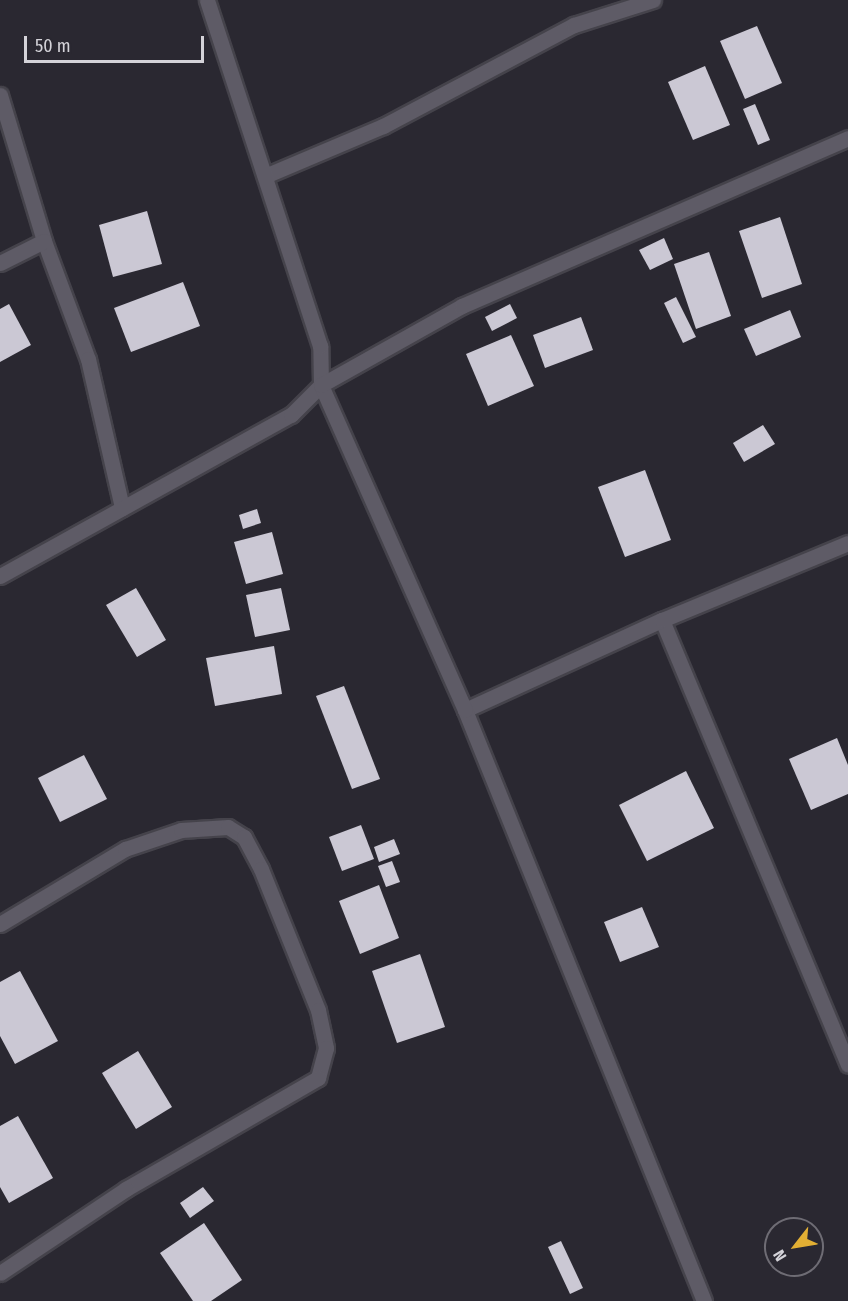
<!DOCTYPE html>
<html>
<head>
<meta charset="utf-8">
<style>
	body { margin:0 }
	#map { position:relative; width:848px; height:1301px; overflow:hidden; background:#2a2831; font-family:"Fira Sans Condensed",sans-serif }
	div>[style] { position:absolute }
	.building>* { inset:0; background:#cbc8d4 }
	.roads { filter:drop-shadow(2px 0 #45434b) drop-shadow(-2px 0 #45434b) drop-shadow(0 2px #45434b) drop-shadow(0 -2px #45434b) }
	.minor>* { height:15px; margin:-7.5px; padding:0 7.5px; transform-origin:7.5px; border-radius:7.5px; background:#5e5b66 }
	span { translate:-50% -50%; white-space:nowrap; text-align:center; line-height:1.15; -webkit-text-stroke:6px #2a2831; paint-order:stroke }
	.north { position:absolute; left:764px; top:1217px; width:60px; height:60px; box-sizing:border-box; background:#2a2831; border:2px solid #6e6c74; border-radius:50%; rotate:239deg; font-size:16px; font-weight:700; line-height:24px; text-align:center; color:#d4d3d9 }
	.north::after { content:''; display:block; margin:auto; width:21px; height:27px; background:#e2af34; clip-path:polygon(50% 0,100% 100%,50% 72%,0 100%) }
	.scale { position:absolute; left:24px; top:36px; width:180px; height:27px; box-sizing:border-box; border:3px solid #d4d3d9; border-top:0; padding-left:8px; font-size:18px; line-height:21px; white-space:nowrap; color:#d4d3d9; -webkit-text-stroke:4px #2a2831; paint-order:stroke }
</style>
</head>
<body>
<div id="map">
	<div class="building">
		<i style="clip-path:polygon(757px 26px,782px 83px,745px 99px,720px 41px)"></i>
		<i style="clip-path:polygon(705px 66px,730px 125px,693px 140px,668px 82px)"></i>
		<i style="clip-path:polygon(755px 104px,770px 140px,758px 145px,743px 109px)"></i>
		<i style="clip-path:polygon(147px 211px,162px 264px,113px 277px,99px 225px)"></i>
		<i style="clip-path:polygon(780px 217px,802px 284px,762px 298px,739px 231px)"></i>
		<i style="clip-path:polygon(664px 238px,673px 259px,650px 270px,639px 250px)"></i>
		<i style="clip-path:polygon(709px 252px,731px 316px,696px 329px,674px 264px)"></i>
		<i style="clip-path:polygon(183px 282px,200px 326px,131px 352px,114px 308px)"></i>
		<i style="clip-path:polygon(676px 297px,696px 337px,683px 343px,664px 303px)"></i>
		<i style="clip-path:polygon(9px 304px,31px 345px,0 362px,0 309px)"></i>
		<i style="clip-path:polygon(510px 304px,517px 318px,492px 331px,485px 317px)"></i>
		<i style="clip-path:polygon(790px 310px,801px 337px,756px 356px,744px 329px)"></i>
		<i style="clip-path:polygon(581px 317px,593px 350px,545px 368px,533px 335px)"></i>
		<i style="clip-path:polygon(511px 335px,534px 386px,488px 406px,466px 354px)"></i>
		<i style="clip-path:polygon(763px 425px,775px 444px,744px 462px,733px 443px)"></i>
		<i style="clip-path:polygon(645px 470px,671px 540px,625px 557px,598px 487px)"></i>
		<i style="clip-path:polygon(257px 509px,261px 523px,243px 529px,239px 515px)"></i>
		<i style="clip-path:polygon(272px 532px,283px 574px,246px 584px,234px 542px)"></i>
		<i style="clip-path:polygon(136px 588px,166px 640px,137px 657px,106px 605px)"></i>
		<i style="clip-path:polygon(281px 588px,290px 630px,255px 637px,246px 595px)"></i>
		<i style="clip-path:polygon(274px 646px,282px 694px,215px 706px,206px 658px)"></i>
		<i style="clip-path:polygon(344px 686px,380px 779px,352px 789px,316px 696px)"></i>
		<i style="clip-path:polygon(837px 738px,848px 765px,848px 794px,811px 810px,789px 759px)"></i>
		<i style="clip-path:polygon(84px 755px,107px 799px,60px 822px,38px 778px)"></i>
		<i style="clip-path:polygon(686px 771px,714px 828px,647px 861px,619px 805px)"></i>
		<i style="clip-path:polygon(361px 825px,374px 859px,342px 871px,329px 837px)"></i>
		<i style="clip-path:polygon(394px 839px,400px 854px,379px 862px,374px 847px)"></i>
		<i style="clip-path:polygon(392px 861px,400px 882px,386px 887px,378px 866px)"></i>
		<i style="clip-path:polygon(379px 885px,399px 938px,360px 954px,339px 901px)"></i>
		<i style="clip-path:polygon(642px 907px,659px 947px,620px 962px,604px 922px)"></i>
		<i style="clip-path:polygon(420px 954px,445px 1027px,397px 1043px,372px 971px)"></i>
		<i style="clip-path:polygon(20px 971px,58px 1041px,15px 1064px,0 1036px,0 982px)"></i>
		<i style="clip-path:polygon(138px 1051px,172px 1107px,136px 1129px,102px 1073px)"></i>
		<i style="clip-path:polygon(18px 1116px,53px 1178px,9px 1203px,0 1187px,0 1126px)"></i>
		<i style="clip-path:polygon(203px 1187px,214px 1201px,190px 1218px,180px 1203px)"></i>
		<i style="clip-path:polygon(204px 1223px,242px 1280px,211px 1301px,193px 1301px,160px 1253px)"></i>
		<i style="clip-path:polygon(561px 1241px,583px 1288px,570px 1294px,548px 1247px)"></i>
	</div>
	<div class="roads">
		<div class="minor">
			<i style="left:0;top:95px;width:152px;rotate:73.2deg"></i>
			<i style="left:44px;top:241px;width:126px;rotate:69.6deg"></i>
			<i style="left:88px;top:359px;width:153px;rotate:77.1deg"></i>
			<i style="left:265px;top:176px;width:128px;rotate:-23deg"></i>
			<i style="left:383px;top:126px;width:216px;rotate:-27.9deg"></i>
			<i style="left:574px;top:25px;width:83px;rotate:-17.6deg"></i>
			<i style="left:0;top:263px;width:49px;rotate:-26.6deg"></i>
			<i style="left:0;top:576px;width:333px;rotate:-29deg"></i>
			<i style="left:291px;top:415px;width:42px;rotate:-45deg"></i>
			<i style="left:321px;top:385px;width:39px;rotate:-91deg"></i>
			<i style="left:320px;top:346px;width:364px;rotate:-108.1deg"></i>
			<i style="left:662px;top:620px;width:482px;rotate:67.3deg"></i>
			<i style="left:465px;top:710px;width:217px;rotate:-24.6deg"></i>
			<i style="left:662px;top:620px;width:201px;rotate:-22.5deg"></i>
			<i style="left:0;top:924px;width:146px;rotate:-31deg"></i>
			<i style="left:125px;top:849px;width:59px;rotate:-18.7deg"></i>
			<i style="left:181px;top:830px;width:47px;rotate:-3.7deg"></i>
			<i style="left:228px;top:827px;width:19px;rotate:32deg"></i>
			<i style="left:244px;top:837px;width:36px;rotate:62deg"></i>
			<i style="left:261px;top:869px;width:152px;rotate:68deg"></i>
			<i style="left:318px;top:1010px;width:39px;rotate:78deg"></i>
			<i style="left:326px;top:1048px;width:31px;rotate:105deg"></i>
			<i style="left:318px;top:1078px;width:222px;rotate:150deg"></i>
			<i style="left:126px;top:1189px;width:151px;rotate:146.3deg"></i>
			<i style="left:704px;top:1301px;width:637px;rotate:-112.02deg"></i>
			<i style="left:465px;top:710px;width:355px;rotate:-113.9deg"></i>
			<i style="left:321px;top:385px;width:162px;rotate:-29.3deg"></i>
			<i style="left:462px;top:306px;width:421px;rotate:-23.5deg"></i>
		</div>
	</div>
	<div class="north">N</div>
	<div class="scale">50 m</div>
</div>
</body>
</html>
